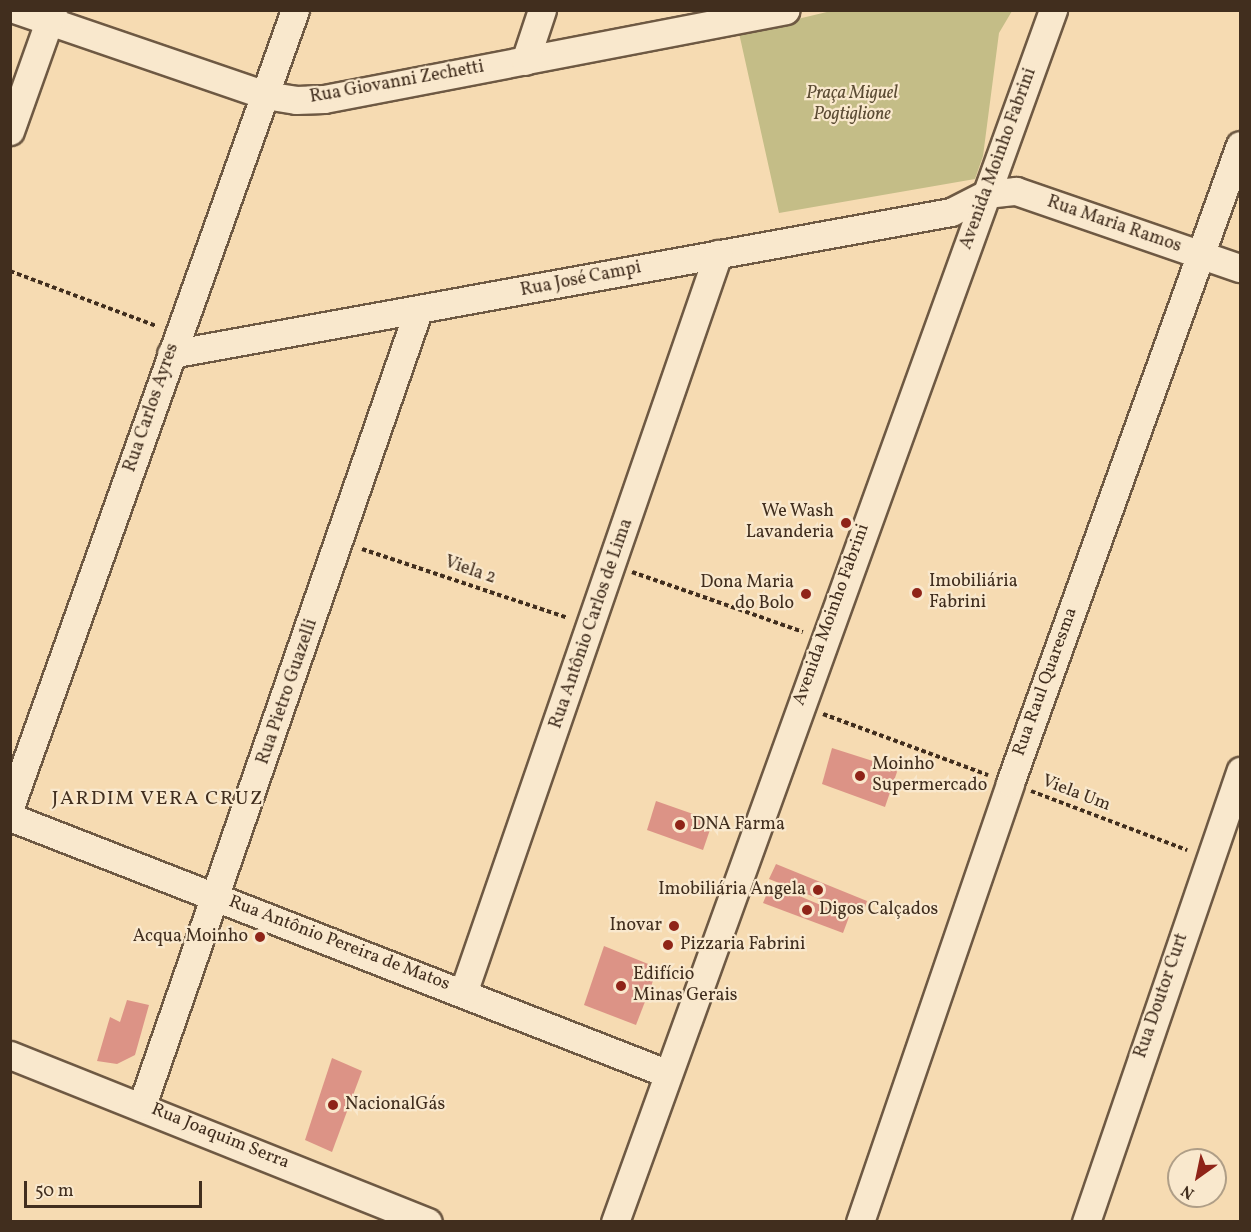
<!DOCTYPE html>
<html>
<head>
<meta charset="utf-8">
<style>
	body { margin:0 }
	#map { position:relative; width:1251px; height:1232px; overflow:hidden; background:#f6dbb2; font-family:Vollkorn,serif }
	div>[style] { position:absolute }
	.green>* { inset:0; background:#c4bd87 }
	.building>* { inset:0; background:#dc9386 }
	.path>* { height:4px; margin-top:-2px; transform-origin:0; background:repeating-linear-gradient(90deg,#412e1e 0 4.5px,transparent 0 7.5px) }
	.roads { filter:drop-shadow(2px 0 #6e5943) drop-shadow(-2px 0 #6e5943) drop-shadow(0 2px #6e5943) drop-shadow(0 -2px #6e5943) }
	.minor>* { height:27px; margin:-13.5px; padding:0 13.5px; transform-origin:13.5px; border-radius:13.5px; background:#f9e8cd }
	.dots>* { width:16px; height:16px; translate:-50% -50%; box-sizing:border-box; border:3px solid #f9e8cd; border-radius:50% }
	span { translate:-50% -50%; white-space:nowrap; text-align:center; line-height:1.15; -webkit-text-stroke:4.5px #f9e8cd; paint-order:stroke }
	.street-label { font-size:18px; color:#412e1e }
	.park-label { font-size:18px; color:#5b4b33; font-style:italic }
	.poi-label { font-size:18px; color:#412e1e }
	.right { translate:-100% -50%; text-align:right }
	.left { translate:0 -50%; text-align:left }
	.neighbourhood-label { font-size:20px; color:#412e1e; letter-spacing:1.5px }
	.frame { position:absolute; inset:0; border:12px solid #412e1e; pointer-events:none }
	.north { position:absolute; left:1167px; top:1148px; width:60px; height:60px; box-sizing:border-box; background:#f9e8cd; border:2px solid #af9e87; border-radius:50%; rotate:213deg; font-size:16px; font-weight:700; line-height:24px; text-align:center; color:#412e1e }
	.north::after { content:''; display:block; margin:auto; width:21px; height:27px; background:#8f2418; clip-path:polygon(50% 0,100% 100%,50% 72%,0 100%) }
	.scale { position:absolute; left:24px; top:1181px; width:178px; height:27px; box-sizing:border-box; border:3px solid #412e1e; border-top:0; padding-left:8px; font-size:18px; line-height:21px; white-space:nowrap; color:#412e1e; -webkit-text-stroke:4px #f9e8cd; paint-order:stroke }
</style>
</head>
<body>
<div id="map">
	<div class="green">
		<i style="clip-path:polygon(831px 11px,1012px 11px,999px 33px,983px 156px,975px 179px,779px 213px,739px 33px)"></i>
	</div>
	<div class="building">
		<i style="clip-path:polygon(832px 748px,898px 769px,885px 807px,822px 784px)"></i>
		<i style="clip-path:polygon(656px 801px,713px 821px,703px 850px,647px 830px)"></i>
		<i style="clip-path:polygon(776px 864px,867px 901px,862px 916px,769px 879px)"></i>
		<i style="clip-path:polygon(771px 884px,849px 917px,843px 933px,763px 903px)"></i>
		<i style="clip-path:polygon(604px 946px,658px 968px,636px 1025px,584px 1005px)"></i>
		<i style="clip-path:polygon(127px 1000px,149px 1005px,135px 1055px,117px 1064px,97px 1061px,110px 1017px,120px 1022px)"></i>
		<i style="clip-path:polygon(332px 1058px,362px 1071px,332px 1152px,305px 1140px)"></i>
	</div>
	<div class="path">
		<i style="left:10px;top:271px;width:156px;rotate:20.6deg"></i>
		<i style="left:362px;top:549px;width:217px;rotate:18.5deg"></i>
		<i style="left:632px;top:572px;width:181px;rotate:19.3deg"></i>
		<i style="left:823px;top:714px;width:176px;rotate:20.3deg"></i>
		<i style="left:1031px;top:791px;width:167px;rotate:20.7deg"></i>
	</div>
	<div class="roads">
		<div class="minor">
			<i style="left:17px;top:10px;width:262px;rotate:18.9deg"></i>
			<i style="left:265px;top:95px;width:31px;rotate:9deg"></i>
			<i style="left:296px;top:100px;width:28px;rotate:-2deg"></i>
			<i style="left:324px;top:99px;width:470px;rotate:-10.9deg"></i>
			<i style="left:525px;top:61px;width:54px;rotate:-71.6deg"></i>
			<i style="left:10px;top:131px;width:128px;rotate:-70.4deg"></i>
			<i style="left:171px;top:354px;width:793px;rotate:-10.32deg"></i>
			<i style="left:951px;top:212px;width:39px;rotate:-27deg"></i>
			<i style="left:986px;top:194px;width:30px;rotate:-6deg"></i>
			<i style="left:1016px;top:191px;width:237px;rotate:19deg"></i>
			<i style="left:10px;top:807px;width:846px;rotate:-70.32deg"></i>
			<i style="left:10px;top:817px;width:704px;rotate:21.32deg"></i>
			<i style="left:463px;top:993px;width:782px;rotate:-70.96deg"></i>
			<i style="left:10px;top:1055px;width:450px;rotate:21.8deg"></i>
			<i style="left:142px;top:1105px;width:841px;rotate:-70.83deg"></i>
			<i style="left:615px;top:1222px;width:1289px;rotate:-70.13deg"></i>
			<i style="left:860px;top:1222px;width:464px;rotate:-71.1deg"></i>
			<i style="left:1010px;top:783px;width:678px;rotate:-70.18deg"></i>
			<i style="left:1086px;top:1222px;width:477px;rotate:-71.1deg"></i>
		</div>
	</div>
	<div class="dots">
		<i style="left:846px;top:523px;background:#8f2418"></i>
		<i style="left:917px;top:593px;background:#8f2418"></i>
		<i style="left:806px;top:594px;background:#8f2418"></i>
		<i style="left:860px;top:776px;background:#8f2418"></i>
		<i style="left:680px;top:825px;background:#8f2418"></i>
		<i style="left:818px;top:890px;background:#8f2418"></i>
		<i style="left:807px;top:910px;background:#8f2418"></i>
		<i style="left:674px;top:926px;background:#8f2418"></i>
		<i style="left:260px;top:937px;background:#8f2418"></i>
		<i style="left:668px;top:945px;background:#8f2418"></i>
		<i style="left:621px;top:986px;background:#8f2418"></i>
		<i style="left:333px;top:1105px;background:#8f2418"></i>
	</div>
	<div class="street-label">
		<span style="left:397px;top:83px;rotate:-10deg">Rua Giovanni Zechetti</span>
		<span style="left:999px;top:159px;rotate:-70deg">Avenida Moinho Fabrini</span>
		<span style="left:1114px;top:225px;rotate:19deg">Rua Maria Ramos</span>
		<span style="left:581px;top:280px;rotate:-11deg">Rua José Campi</span>
		<span style="left:152px;top:408px;rotate:-71deg">Rua Carlos Ayres</span>
		<span style="left:470px;top:571px;rotate:19deg">Viela 2</span>
		<span style="left:832px;top:615px;rotate:-70deg">Avenida Moinho Fabrini</span>
		<span style="left:592px;top:624px;rotate:-71deg">Rua Antônio Carlos de Lima</span>
		<span style="left:1046px;top:682px;rotate:-70deg">Rua Raul Quaresma</span>
		<span style="left:288px;top:692px;rotate:-71deg">Rua Pietro Guazelli</span>
		<span style="left:1076px;top:794px;rotate:21deg">Viela Um</span>
		<span style="left:339px;top:944px;rotate:21deg">Rua Antônio Pereira de Matos</span>
		<span style="left:1162px;top:996px;rotate:-71deg">Rua Doutor Curt</span>
		<span style="left:220px;top:1137px;rotate:22deg">Rua Joaquim Serra</span>
	</div>
	<div class="park-label">
		<span style="left:852px;top:105px">Praça Miguel<br>Pogtiglione</span>
	</div>
	<div class="poi-label">
		<span class="right" style="left:834px;top:523px">We Wash<br>Lavanderia</span>
		<span class="left" style="left:929px;top:593px">Imobiliária<br>Fabrini</span>
		<span class="right" style="left:794px;top:594px">Dona Maria<br>do Bolo</span>
		<span class="left" style="left:872px;top:776px">Moinho<br>Supermercado</span>
		<span class="left" style="left:692px;top:825px">DNA Farma</span>
		<span class="right" style="left:806px;top:890px">Imobiliária Angela</span>
		<span class="left" style="left:819px;top:910px">Digos Calçados</span>
		<span class="right" style="left:662px;top:926px">Inovar</span>
		<span class="right" style="left:248px;top:937px">Acqua Moinho</span>
		<span class="left" style="left:680px;top:945px">Pizzaria Fabrini</span>
		<span class="left" style="left:633px;top:986px">Edifício<br>Minas Gerais</span>
		<span class="left" style="left:345px;top:1105px">NacionalGás</span>
	</div>
	<div class="neighbourhood-label">
		<span style="left:158px;top:799px">JARDIM VERA CRUZ</span>
	</div>
	<div class="frame"></div>
	<div class="north">N</div>
	<div class="scale">50 m</div>
</div>
</body>
</html>
